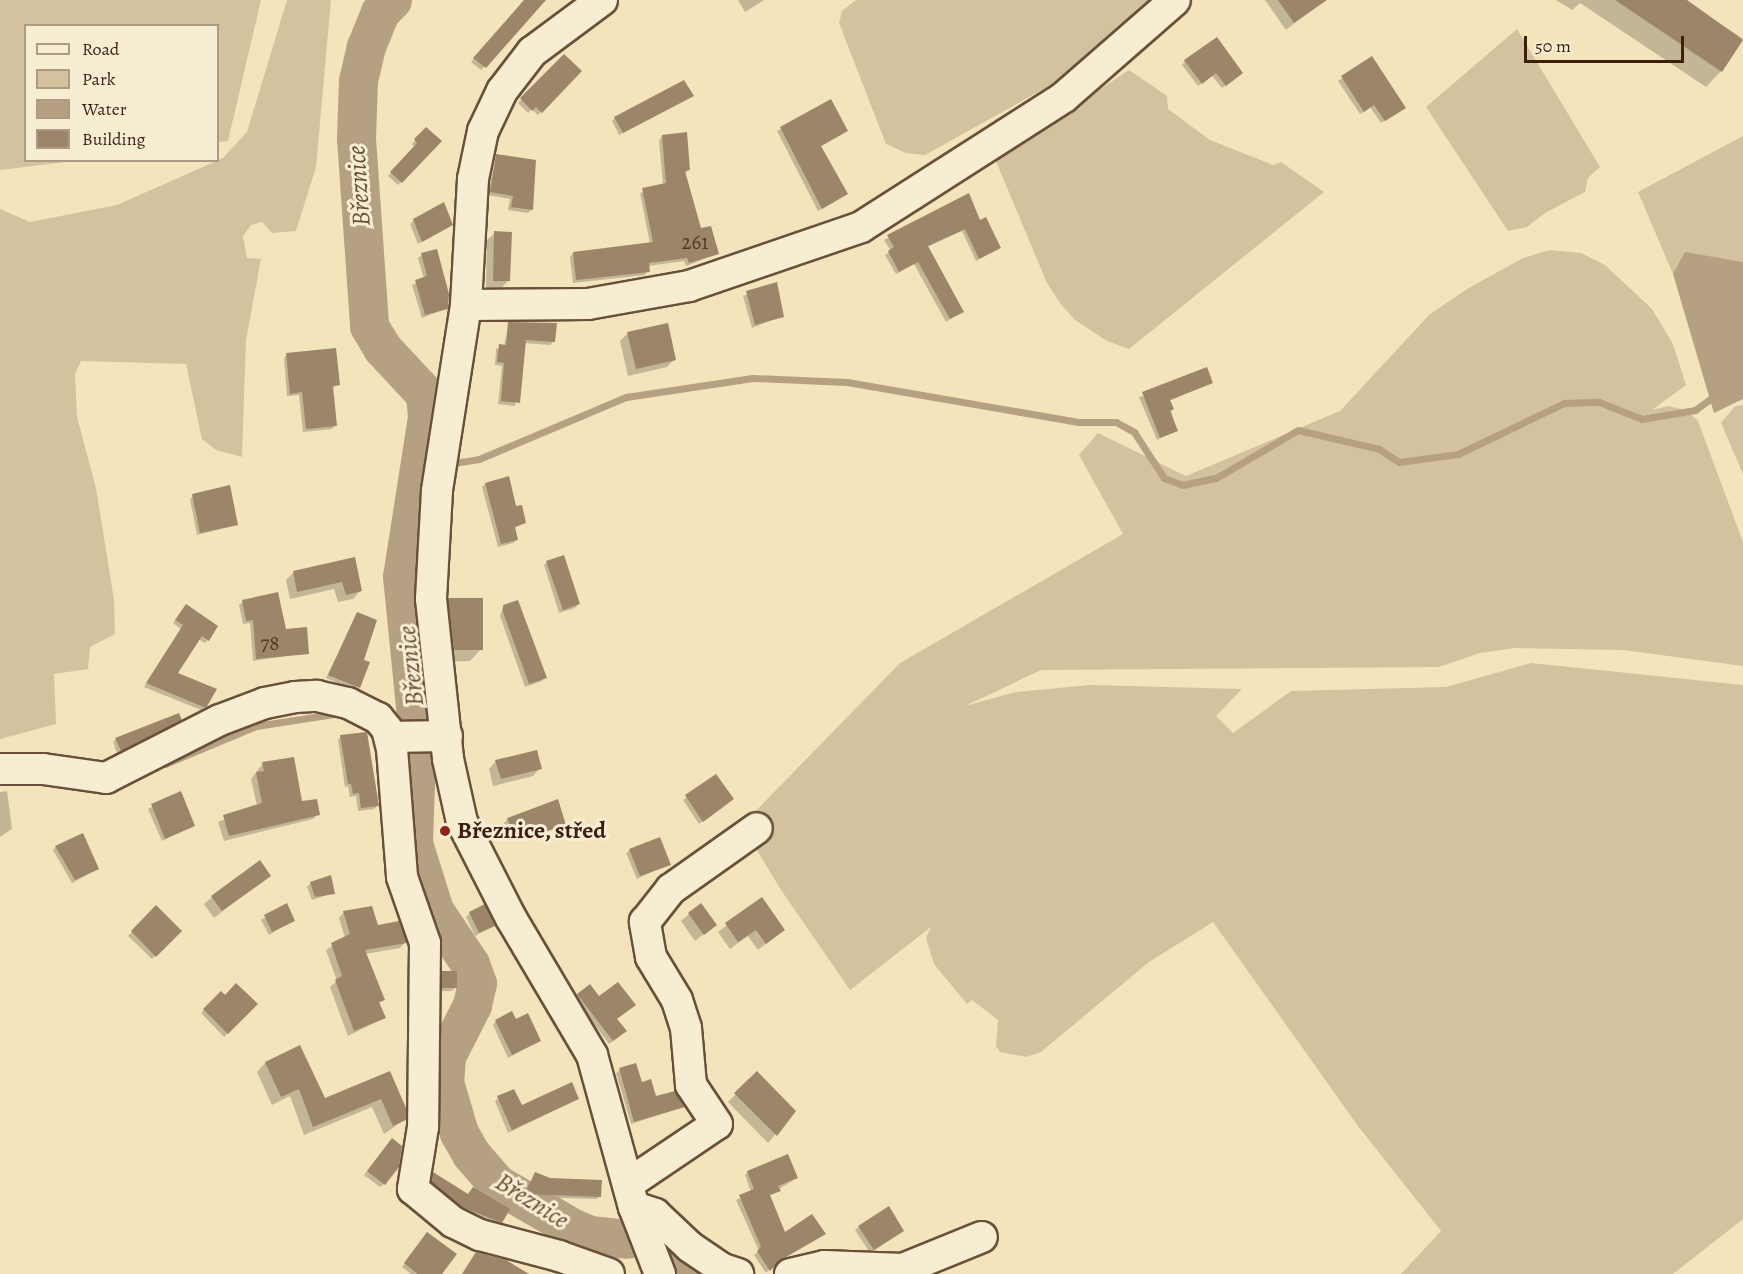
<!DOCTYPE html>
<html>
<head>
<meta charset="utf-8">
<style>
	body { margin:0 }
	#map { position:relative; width:1743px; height:1274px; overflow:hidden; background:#f3e4bc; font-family:Alegreya,serif }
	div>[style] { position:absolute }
	.green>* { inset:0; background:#d4c29f }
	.water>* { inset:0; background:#b5a181 }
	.shadow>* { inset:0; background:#0003 }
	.stream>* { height:7px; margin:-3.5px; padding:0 3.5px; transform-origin:3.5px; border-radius:3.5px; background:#b5a181 }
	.river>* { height:39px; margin:-19.5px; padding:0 19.5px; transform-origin:19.5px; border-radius:19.5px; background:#b5a181 }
	.building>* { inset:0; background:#9c8569 }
	.roads { filter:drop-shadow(2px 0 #6a503a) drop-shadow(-2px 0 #6a503a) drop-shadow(0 2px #6a503a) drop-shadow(0 -2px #6a503a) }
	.minor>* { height:30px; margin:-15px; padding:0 15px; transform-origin:15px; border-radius:15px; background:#f7edd3 }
	.dots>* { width:16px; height:16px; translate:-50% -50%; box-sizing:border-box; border:3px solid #f7edd3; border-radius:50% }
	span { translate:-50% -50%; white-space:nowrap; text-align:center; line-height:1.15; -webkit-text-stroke:6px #f7edd3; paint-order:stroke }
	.number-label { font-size:21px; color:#553826 }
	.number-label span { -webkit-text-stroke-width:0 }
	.poi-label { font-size:24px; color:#3d1e0f; font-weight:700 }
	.left { translate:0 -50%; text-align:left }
	.water-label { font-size:26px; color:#674c37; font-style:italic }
	.legend { position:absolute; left:24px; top:24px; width:195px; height:138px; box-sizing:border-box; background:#f7edd3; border:2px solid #ad9a85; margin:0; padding:8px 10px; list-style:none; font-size:18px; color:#3d1e0f }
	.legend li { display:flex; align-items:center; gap:12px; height:30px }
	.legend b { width:30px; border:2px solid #ad9a85 }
	.scale { position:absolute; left:1524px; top:36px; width:160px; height:27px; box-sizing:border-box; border:3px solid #3d1e0f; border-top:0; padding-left:8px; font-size:18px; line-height:21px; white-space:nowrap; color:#3d1e0f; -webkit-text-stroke:4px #f7edd3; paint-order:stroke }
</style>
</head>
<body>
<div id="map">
	<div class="green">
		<i style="clip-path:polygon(0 0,261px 0,228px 141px,218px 142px,218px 26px,26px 26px,26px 160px,74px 161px,0 170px)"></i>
		<i style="clip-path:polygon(287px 0,331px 0,316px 167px,296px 231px,272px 233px,262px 222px,251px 225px,243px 236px,247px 258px,261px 259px,246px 340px,242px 457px,216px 450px,202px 439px,186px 364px,81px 361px,75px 374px,77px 417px,96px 488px,114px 600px,115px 634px,90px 647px,88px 669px,54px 674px,56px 724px,0 739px,0 209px,30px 222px,117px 205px,223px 158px,247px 132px)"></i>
		<i style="clip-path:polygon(856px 0,1158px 0,1049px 86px,925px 155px,906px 153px,886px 144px,839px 23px,842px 11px)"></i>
		<i style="clip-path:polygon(1517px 29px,1600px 167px,1588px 178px,1585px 192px,1545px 213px,1527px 227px,1508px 231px,1426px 107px)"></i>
		<i style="clip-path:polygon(1129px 70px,1167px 96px,1168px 109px,1210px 140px,1273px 165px,1281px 162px,1324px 192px,1129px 349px,1107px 341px,1075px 320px,1060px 303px,1047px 283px,995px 159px)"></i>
		<i style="clip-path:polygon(1743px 136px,1743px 262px,1686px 253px,1673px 274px,1638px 192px)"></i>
		<i style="clip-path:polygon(1550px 250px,1581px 253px,1605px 265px,1652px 309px,1673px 344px,1686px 385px,1652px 410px,1668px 406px,1686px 410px,1698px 421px,1743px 542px,1743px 666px,1623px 650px,1515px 648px,1480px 653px,1439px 667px,1041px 670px,965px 706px,1016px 692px,1090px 685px,1242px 689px,1216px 716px,1233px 733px,1291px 691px,1446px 687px,1531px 663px,1743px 685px,1743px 1219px,1673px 1274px,1401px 1274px,1441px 1231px,1358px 1126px,1213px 922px,1149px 962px,1041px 1052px,1026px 1057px,1000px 1052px,996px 1046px,998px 1020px,972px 1000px,967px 1004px,934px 964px,926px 938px,931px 927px,850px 990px,781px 890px,758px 852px,746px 821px,900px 663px,1123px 534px,1079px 455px,1098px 433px,1186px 476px,1340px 411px,1429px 315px,1467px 289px,1523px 258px)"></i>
		<i style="clip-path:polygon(1743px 405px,1743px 474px,1721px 423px,1735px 406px)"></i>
	</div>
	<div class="water">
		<i style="clip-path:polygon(1685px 252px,1743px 262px,1743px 399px,1714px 413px,1673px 274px)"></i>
	</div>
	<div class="shadow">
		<i style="clip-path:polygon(531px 0,538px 6px,481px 70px,471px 62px,525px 1px)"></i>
		<i style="clip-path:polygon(738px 0,764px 0,745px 12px)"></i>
		<i style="clip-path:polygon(1265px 0,1316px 0,1319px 4px,1286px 30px)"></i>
		<i style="clip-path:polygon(1556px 0,1684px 0,1742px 38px,1721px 71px,1706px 87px,1580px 3px,1572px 10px)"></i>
		<i style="clip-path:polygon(564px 56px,580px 71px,538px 115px,531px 109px,528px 113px,518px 103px)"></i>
		<i style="clip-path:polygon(1372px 58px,1401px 111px,1381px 123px,1370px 107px,1360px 114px,1338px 81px)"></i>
		<i style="clip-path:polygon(1185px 61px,1238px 76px,1222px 88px,1212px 76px,1198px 86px,1182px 65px)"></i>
		<i style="clip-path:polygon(692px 96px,619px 135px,612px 121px,615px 118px)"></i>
		<i style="clip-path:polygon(830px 101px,846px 131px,820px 147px,846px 194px,818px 211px,777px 131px)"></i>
		<i style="clip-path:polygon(426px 129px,440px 141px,398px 185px,388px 176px,415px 147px,412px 144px)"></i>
		<i style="clip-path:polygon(662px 136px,689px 170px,685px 173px,700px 230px,717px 254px,686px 266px,684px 261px,648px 266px,645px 275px,573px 283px,570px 257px,573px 253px,650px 244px,640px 193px,663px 185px,659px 140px)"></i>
		<i style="clip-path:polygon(497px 156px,531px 210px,528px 213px,508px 210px,510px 199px,487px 195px)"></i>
		<i style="clip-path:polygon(968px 195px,980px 222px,999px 248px,976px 261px,962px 231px,927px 247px,962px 311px,946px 322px,914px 264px,896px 274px,885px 255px,891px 251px,884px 240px)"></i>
		<i style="clip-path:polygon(414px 220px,451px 225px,418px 244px,410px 224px)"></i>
		<i style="clip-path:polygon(495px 233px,509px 280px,501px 288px,486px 288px,487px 240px)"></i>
		<i style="clip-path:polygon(422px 255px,447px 308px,422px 318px,412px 285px,424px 279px,418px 258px)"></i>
		<i style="clip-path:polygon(776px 284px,782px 316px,752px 328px,743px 296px)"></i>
		<i style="clip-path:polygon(509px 323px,553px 342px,550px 345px,524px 343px,515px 406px,498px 404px,502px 366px,495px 365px,496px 349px,504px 346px)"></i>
		<i style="clip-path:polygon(628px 333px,675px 359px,667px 367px,628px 376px,620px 341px)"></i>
		<i style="clip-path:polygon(287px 355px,338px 385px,332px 388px,335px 425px,332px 429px,303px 432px,299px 395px,287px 396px,284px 358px)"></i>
		<i style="clip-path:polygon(1211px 383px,1169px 401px,1176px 430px,1157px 440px,1139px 397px)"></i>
		<i style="clip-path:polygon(485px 484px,515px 508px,525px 522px,514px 528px,517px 539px,513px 543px,498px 547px,482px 487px)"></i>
		<i style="clip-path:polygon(193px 496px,237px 525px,197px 535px,190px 499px)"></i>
		<i style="clip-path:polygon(354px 559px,360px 591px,353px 599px,338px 602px,334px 589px,290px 599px,286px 580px,294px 572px)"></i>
		<i style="clip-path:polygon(547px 562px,578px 604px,575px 608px,559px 613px,544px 565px)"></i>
		<i style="clip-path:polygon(449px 600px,481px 649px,470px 661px,442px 662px,437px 612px)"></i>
		<i style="clip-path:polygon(243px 602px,285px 630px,307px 653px,253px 661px,250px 623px,243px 624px,239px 605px)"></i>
		<i style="clip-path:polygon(503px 607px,545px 677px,542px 681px,525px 687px,500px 616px)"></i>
		<i style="clip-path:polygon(183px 609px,208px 640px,205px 643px,198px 639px,176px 673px,205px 707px,201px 710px,144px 687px,181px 629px,173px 623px)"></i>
		<i style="clip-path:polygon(358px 614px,362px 661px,355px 690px,326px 678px)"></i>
		<i style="clip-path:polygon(180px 720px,176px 723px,117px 753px,113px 742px,116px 739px)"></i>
		<i style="clip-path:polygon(341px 736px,378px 805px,374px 809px,358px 811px,356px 796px,350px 797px,348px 786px,345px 787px,338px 740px)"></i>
		<i style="clip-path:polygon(496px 761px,540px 768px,533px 776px,493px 786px,489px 769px)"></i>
		<i style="clip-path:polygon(263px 763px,301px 803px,318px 814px,313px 819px,224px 841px,218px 822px,257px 806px,251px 779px)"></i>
		<i style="clip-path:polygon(716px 776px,728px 802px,699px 824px,683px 800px)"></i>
		<i style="clip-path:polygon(7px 791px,12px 829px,0 837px,0 792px)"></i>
		<i style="clip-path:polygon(180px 793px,194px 825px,162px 841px,148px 809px)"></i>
		<i style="clip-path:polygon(508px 819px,564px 824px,526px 840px,524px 832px,510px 837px,504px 823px)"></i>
		<i style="clip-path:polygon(56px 847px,98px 869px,72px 883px,53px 850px)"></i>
		<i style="clip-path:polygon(630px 850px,669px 864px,637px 879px,626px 853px)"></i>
		<i style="clip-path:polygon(269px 875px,214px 918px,204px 904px,212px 897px)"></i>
		<i style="clip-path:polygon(311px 883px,333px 893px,312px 900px,307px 887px)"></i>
		<i style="clip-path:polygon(761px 899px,783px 930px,758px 950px,748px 936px,730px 949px,718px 932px)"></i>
		<i style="clip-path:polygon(287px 905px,293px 920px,269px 935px,261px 920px)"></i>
		<i style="clip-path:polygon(156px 907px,180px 931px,152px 959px,128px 936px)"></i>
		<i style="clip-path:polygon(344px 912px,405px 942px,400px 948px,365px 954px,383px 1000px,378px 1004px,384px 1018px,348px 1036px,330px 987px,337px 981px,326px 950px,345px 938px,339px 918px)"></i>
		<i style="clip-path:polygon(470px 913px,494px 925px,475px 936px,466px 917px)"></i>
		<i style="clip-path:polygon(689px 914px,715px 925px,695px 941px,681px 921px)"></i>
		<i style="clip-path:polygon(443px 973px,455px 988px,452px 991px,439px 991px)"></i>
		<i style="clip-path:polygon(221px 993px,256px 1004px,224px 1037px,201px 1013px)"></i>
		<i style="clip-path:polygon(578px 995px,599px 998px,615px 1019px,621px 1035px,609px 1044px,575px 998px)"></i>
		<i style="clip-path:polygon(496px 1021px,515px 1021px,539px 1041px,508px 1058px,493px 1025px)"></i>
		<i style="clip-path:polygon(299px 1047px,324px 1099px,389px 1073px,404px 1120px,384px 1134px,372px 1107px,304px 1135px,290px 1096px,272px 1105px,257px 1072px,265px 1063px)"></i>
		<i style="clip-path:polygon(620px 1070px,655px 1098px,683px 1107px,631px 1124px,616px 1073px)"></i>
		<i style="clip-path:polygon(757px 1073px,794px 1112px,768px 1143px,728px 1102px)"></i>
		<i style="clip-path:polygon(498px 1098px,521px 1107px,577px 1099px,508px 1133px,495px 1101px)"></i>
		<i style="clip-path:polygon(389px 1143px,384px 1184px,380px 1187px,364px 1175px)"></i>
		<i style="clip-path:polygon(748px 1172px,796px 1178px,769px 1196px,784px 1234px,820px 1237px,774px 1264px,766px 1273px,754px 1255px,759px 1251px,736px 1200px,751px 1192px,745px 1175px)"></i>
		<i style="clip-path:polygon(536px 1173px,600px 1196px,597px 1199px,523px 1197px)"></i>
		<i style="clip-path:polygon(433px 1174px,500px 1222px,497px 1225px,459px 1210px,429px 1186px)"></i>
		<i style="clip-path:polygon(859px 1227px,899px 1234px,870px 1253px,855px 1230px)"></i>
		<i style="clip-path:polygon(424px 1237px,440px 1274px,411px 1274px,402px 1267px)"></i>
	</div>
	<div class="stream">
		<i style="left:448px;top:464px;width:31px;rotate:-9deg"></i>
		<i style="left:479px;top:459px;width:160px;rotate:-22.9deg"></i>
		<i style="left:626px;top:397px;width:128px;rotate:-8.5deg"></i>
		<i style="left:753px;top:378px;width:94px;rotate:2.4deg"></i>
		<i style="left:847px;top:382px;width:235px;rotate:9.8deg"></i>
		<i style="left:1079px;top:422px;width:37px"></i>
		<i style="left:1116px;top:422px;width:21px;rotate:29deg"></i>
		<i style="left:1134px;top:432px;width:55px;rotate:56.9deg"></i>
		<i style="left:1164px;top:478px;width:19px;rotate:21deg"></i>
		<i style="left:1182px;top:485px;width:35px;rotate:-12deg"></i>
		<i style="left:1216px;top:478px;width:95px;rotate:-30.3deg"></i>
		<i style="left:1298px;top:430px;width:83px;rotate:13.2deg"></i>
		<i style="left:1379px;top:449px;width:24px;rotate:33deg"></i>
		<i style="left:1399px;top:462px;width:60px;rotate:-7.7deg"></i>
		<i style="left:1458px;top:454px;width:118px;rotate:-25.7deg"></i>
		<i style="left:1564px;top:403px;width:35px;rotate:-2deg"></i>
		<i style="left:1599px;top:402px;width:46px;rotate:21.6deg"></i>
		<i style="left:1642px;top:419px;width:54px;rotate:-9.6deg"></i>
		<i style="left:1695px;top:410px;width:27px;rotate:-36deg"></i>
		<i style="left:419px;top:469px;width:15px;rotate:-8deg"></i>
		<i style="left:401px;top:718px;width:16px;rotate:27deg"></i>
		<i style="left:165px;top:764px;width:99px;rotate:-22.7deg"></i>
		<i style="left:256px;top:726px;width:85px;rotate:-8.8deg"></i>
	</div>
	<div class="river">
		<i style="left:392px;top:0;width:17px;rotate:135deg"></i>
		<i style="left:380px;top:12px;width:37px;rotate:112deg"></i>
		<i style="left:366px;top:46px;width:35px;rotate:103deg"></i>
		<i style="left:358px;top:80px;width:58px;rotate:92deg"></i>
		<i style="left:356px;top:138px;width:188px;rotate:86deg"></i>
		<i style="left:369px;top:326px;width:27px;rotate:59deg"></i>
		<i style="left:383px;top:349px;width:62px;rotate:47deg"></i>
		<i style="left:425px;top:394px;width:23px;rotate:85deg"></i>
		<i style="left:427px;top:417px;width:161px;rotate:98.9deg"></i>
		<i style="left:402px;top:576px;width:152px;rotate:84.3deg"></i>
		<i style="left:417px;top:727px;width:116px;rotate:92deg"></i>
		<i style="left:413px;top:843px;width:70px;rotate:72.6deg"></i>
		<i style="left:434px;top:910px;width:65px;rotate:56.3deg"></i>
		<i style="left:470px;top:964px;width:20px;rotate:70deg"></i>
		<i style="left:477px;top:983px;width:23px;rotate:103deg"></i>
		<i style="left:472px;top:1005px;width:57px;rotate:117deg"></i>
		<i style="left:446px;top:1056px;width:26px;rotate:94deg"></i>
		<i style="left:444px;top:1082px;width:53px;rotate:73.6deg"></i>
		<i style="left:459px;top:1133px;width:24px;rotate:60deg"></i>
		<i style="left:471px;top:1154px;width:40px;rotate:49deg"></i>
		<i style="left:497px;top:1184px;width:88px;rotate:30.1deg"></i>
		<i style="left:573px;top:1228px;width:18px;rotate:22deg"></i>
		<i style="left:590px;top:1235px;width:37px;rotate:6deg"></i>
		<i style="left:656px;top:1241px;width:19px;rotate:25deg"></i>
		<i style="left:673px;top:1249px;width:37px;rotate:43deg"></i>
	</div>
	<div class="building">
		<i style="clip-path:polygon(524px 0,546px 0,486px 68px,473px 58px)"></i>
		<i style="clip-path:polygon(1278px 0,1327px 0,1294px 23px)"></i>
		<i style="clip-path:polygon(1615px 0,1687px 0,1743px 40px,1722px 72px)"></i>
		<i style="clip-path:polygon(1217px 37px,1243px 73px,1226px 86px,1216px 73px,1202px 84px,1184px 60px)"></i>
		<i style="clip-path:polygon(564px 54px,582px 71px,542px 113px,536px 107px,532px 111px,520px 98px)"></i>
		<i style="clip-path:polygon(1372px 56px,1406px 108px,1385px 121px,1374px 105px,1364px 112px,1341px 76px)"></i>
		<i style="clip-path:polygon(684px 80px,694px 96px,623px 133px,614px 117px)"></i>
		<i style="clip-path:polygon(831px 99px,848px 131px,821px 146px,848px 194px,822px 209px,780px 127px)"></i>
		<i style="clip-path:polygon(426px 127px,442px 141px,402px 183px,390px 172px,417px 143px,414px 139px)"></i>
		<i style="clip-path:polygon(687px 132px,690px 170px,685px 171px,701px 228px,711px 226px,719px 254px,689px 263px,687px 258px,649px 263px,650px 272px,576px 280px,573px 252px,653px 242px,642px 188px,666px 183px,662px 135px)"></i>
		<i style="clip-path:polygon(496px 154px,536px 160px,533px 210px,511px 207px,513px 196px,490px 192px)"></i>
		<i style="clip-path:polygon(969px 193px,980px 220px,986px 217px,1001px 248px,979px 259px,965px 229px,928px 246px,964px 312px,950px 319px,918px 262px,899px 272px,888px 251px,894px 247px,887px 235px)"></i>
		<i style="clip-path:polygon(444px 202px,453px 225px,422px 242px,413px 219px)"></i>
		<i style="clip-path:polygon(494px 231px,512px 232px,510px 281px,493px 281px)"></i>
		<i style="clip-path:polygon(437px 249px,449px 294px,448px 309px,425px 315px,415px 280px,427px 276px,421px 253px)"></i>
		<i style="clip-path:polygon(777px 282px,784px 317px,755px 325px,746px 291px)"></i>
		<i style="clip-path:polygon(508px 322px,557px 323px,555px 342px,526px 340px,520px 403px,501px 401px,504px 363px,497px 362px,499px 344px,506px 345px)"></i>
		<i style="clip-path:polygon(668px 323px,676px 360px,636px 369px,627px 332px)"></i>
		<i style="clip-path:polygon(336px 348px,340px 385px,333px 386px,337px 426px,306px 429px,302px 392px,290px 394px,286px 353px)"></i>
		<i style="clip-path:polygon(1207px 367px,1213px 383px,1170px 400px,1174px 409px,1170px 411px,1178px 431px,1160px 438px,1142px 392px)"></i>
		<i style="clip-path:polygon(509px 476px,516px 506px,522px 505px,526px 523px,515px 527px,518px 540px,501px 544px,485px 483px)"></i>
		<i style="clip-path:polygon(230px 485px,238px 525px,200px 533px,192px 494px)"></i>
		<i style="clip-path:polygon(564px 555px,580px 604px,563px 610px,546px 561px)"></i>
		<i style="clip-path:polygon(355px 557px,362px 591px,346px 595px,342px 582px,297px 592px,293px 571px)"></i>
		<i style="clip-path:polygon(278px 592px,286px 629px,307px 627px,309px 654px,256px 659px,253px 620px,246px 621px,242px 600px)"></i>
		<i style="clip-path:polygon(448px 598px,483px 598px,483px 650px,454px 650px)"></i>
		<i style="clip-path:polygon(518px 600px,547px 678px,529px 684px,503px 612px,503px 605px)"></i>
		<i style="clip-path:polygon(186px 604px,218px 626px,209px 641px,202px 636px,178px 673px,217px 689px,206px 708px,146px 683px,183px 625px,175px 620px)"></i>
		<i style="clip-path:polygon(357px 612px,377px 620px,364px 660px,370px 662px,360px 688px,328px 675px)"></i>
		<i style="clip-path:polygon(179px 713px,182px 720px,121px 751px,115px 738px)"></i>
		<i style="clip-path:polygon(367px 732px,379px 806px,361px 808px,359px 793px,353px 794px,351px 784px,348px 784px,340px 735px)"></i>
		<i style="clip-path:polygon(537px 750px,542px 769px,501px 779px,495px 760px)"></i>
		<i style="clip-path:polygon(294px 757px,302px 801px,317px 799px,320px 815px,229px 836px,223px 815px,262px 803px,256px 772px,264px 771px,262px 762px)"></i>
		<i style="clip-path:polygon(716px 774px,734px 799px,703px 822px,685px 795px)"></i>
		<i style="clip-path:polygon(181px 791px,195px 826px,165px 839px,151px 804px)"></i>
		<i style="clip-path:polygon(558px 799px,566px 825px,529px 837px,527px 830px,513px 835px,507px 818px)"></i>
		<i style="clip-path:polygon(83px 833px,99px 869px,75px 880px,55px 846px)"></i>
		<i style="clip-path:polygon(660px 837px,671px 865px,640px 876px,629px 849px)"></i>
		<i style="clip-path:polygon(260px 860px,271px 876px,222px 911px,211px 896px)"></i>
		<i style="clip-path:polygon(331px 875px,335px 894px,315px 897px,310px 882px)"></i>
		<i style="clip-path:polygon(762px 897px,785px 930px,766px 944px,756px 930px,738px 942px,725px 923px)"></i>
		<i style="clip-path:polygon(287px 903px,295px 921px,272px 932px,264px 915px)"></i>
		<i style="clip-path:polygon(701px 903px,717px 925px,704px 935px,688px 913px)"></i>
		<i style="clip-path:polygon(485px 904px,495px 926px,479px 933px,469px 912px)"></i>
		<i style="clip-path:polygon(156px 905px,182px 931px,156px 957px,131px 931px)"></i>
		<i style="clip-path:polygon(372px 906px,378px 925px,399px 921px,407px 943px,365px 950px,385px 1000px,379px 1002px,386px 1018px,354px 1031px,335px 980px,342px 976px,331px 943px,350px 934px,343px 911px)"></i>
		<i style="clip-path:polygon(442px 971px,457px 971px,457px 988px,442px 988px)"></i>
		<i style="clip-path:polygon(618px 982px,636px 1005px,617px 1019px,627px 1031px,613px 1041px,577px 994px,590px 984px,599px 996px)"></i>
		<i style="clip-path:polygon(236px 983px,258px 1004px,228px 1034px,203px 1009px,221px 991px,225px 995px)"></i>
		<i style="clip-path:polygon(512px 1011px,516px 1019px,528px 1013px,541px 1041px,512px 1055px,495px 1020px)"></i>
		<i style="clip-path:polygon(300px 1045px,325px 1098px,390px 1071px,406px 1108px,406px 1120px,393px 1126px,381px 1099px,313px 1127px,299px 1089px,281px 1097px,265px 1062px)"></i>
		<i style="clip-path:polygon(636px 1063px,642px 1082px,651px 1079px,656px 1096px,675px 1091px,685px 1107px,634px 1122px,619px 1068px)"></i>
		<i style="clip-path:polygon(757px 1071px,796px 1111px,777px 1136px,734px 1093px)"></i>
		<i style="clip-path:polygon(572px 1082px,579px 1099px,512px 1130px,497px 1096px,514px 1089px,522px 1105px)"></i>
		<i style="clip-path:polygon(392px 1138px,402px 1146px,399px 1167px,385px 1185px,367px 1171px)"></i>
		<i style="clip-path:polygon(788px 1154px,798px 1178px,778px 1186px,781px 1191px,770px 1195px,785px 1232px,812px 1214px,826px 1234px,779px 1261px,770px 1271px,757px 1251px,761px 1247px,739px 1195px,754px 1189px,747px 1171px)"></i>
		<i style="clip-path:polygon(433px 1172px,468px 1194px,473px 1187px,510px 1209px,502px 1223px,462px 1207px,432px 1182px)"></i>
		<i style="clip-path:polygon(535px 1172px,550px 1178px,602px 1180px,601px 1197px,525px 1194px)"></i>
		<i style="clip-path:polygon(889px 1206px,904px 1231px,874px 1250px,858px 1226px)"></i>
		<i style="clip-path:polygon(427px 1232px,457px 1254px,442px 1274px,418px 1274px,404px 1263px)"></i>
		<i style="clip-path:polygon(476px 1252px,506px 1260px,529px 1274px,462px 1274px)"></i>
	</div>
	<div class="roads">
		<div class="minor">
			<i style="left:602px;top:0;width:87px;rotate:143.4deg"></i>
			<i style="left:532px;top:52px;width:49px;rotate:127.6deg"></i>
			<i style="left:502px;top:91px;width:44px;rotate:115.4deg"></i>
			<i style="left:483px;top:131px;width:49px;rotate:101.8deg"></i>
			<i style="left:473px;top:179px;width:126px;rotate:93.2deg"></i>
			<i style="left:466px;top:305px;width:188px;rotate:98.9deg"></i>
			<i style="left:437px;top:491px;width:108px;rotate:93.2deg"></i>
			<i style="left:431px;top:599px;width:161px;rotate:83.9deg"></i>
			<i style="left:448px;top:759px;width:65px;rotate:77.5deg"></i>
			<i style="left:462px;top:822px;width:108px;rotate:63deg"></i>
			<i style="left:511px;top:918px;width:159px;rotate:59.4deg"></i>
			<i style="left:592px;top:1055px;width:158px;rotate:74.6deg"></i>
			<i style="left:634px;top:1207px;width:72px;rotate:68.8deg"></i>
			<i style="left:466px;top:305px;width:122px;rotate:-0.5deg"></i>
			<i style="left:588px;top:304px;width:103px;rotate:-10.1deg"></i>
			<i style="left:689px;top:286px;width:182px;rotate:-18.9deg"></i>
			<i style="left:861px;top:227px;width:241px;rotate:-32.6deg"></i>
			<i style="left:1064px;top:97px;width:147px;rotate:-41.1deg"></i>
			<i style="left:390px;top:737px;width:57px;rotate:-1deg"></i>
			<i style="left:0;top:769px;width:43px"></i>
			<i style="left:43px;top:769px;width:64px;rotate:8.1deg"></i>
			<i style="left:106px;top:778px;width:128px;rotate:-27deg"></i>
			<i style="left:220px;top:720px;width:48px;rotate:-20.7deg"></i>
			<i style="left:265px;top:703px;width:31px;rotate:-11deg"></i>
			<i style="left:295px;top:697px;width:22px;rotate:-3deg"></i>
			<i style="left:317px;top:696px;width:32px;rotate:13deg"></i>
			<i style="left:348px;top:703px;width:34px;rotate:27deg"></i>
			<i style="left:378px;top:718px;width:14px;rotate:51deg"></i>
			<i style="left:387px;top:729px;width:21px;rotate:76deg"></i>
			<i style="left:392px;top:749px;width:128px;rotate:85.5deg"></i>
			<i style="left:402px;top:877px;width:70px;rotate:70.8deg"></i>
			<i style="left:425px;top:943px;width:184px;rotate:90.6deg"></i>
			<i style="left:423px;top:1127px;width:63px;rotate:99.2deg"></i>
			<i style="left:413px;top:1189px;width:52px;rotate:39.5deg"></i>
			<i style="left:453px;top:1222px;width:30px;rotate:26deg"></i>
			<i style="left:480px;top:1235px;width:82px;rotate:14.9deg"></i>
			<i style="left:559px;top:1256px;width:53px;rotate:19.8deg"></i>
			<i style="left:628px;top:1184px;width:107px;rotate:-34deg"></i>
			<i style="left:717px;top:1124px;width:47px;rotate:-123.7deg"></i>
			<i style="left:691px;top:1085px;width:57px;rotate:-95deg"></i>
			<i style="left:686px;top:1028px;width:29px;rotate:-108deg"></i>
			<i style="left:677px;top:1000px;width:50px;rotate:-121.2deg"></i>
			<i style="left:651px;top:957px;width:36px;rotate:-100deg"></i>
			<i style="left:645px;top:922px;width:42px;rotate:-51.8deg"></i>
			<i style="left:671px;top:889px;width:105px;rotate:-35.3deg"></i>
			<i style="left:634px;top:1207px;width:22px;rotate:18deg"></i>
			<i style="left:655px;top:1214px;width:48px;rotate:43.3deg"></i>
			<i style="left:690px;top:1247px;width:40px;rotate:34deg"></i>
			<i style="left:723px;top:1269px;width:16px;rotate:18deg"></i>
			<i style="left:790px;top:1274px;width:35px;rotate:-13deg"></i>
			<i style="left:824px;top:1266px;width:79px;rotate:2.2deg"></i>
			<i style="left:903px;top:1269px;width:85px;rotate:-22.1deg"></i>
		</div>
	</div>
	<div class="dots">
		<i style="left:445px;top:831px;background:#8f2418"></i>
	</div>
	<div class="number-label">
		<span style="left:695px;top:242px">261</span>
		<span style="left:270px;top:643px">78</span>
	</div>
	<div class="poi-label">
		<span class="left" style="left:457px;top:831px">Březnice, střed</span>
	</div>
	<div class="water-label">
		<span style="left:359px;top:186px;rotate:-94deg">Březnice</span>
		<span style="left:411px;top:666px;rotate:-96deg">Březnice</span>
		<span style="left:532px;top:1201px;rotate:32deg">Březnice</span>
	</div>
	<ul class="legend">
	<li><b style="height:8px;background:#f7edd3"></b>Road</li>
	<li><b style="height:16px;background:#d4c29f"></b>Park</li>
	<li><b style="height:16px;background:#b5a181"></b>Water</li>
	<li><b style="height:16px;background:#9c8569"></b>Building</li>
	</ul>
	<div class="scale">50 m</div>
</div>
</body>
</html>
